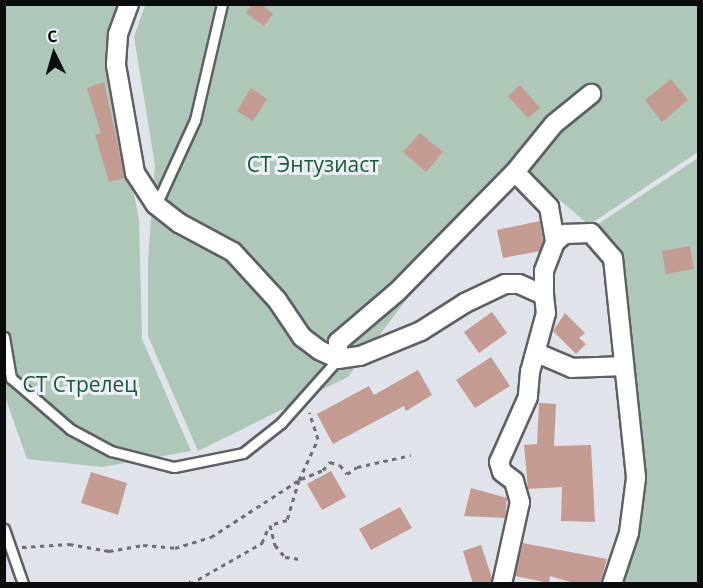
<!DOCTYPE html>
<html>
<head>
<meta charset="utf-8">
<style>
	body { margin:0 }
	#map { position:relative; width:703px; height:588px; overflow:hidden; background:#e0e3ea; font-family:"Open Sans",sans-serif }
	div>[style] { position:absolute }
	.green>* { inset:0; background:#afc7b8 }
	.building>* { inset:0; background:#c49b92 }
	.path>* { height:3px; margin-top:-1.5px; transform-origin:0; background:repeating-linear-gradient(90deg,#6c6e72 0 4.5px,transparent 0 9px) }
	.roads { filter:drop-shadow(2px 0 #5e6066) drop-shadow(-2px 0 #5e6066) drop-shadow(0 2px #5e6066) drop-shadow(0 -2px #5e6066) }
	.lane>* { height:9px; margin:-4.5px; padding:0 4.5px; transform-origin:4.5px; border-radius:4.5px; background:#fff }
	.street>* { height:18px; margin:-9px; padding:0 9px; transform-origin:9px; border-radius:9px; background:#fff }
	span { translate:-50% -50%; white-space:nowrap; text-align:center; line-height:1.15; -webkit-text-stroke:6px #eef0f7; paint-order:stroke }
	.park-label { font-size:21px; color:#1a5738 }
	.frame { position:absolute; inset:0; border:6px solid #0b0c0e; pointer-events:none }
	.north { position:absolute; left:24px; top:24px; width:60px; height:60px; -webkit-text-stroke:4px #eef0f7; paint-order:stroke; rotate:355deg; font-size:16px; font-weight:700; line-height:24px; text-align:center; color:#0b0c0e }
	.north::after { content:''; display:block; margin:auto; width:21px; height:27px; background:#0b0c0e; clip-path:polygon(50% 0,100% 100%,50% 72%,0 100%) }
</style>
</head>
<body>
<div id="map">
	<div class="green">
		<i style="clip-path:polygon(4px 5px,119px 5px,105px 52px,139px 219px,142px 339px,191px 451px,102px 467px,27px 459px,4px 394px)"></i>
		<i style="clip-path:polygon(145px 5px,698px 5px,698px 152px,589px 225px,512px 159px,348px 377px,198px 451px,148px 336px,148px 260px,155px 165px,134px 37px)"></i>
		<i style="clip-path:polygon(698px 158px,698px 583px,618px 583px,633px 542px,618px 256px,595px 226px)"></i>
	</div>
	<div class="building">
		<i style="clip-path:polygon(252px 4px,261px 4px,273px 14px,264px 26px,246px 13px)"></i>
		<i style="clip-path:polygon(671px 79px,688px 100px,662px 122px,645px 100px)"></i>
		<i style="clip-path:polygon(104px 82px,125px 178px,109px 182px,95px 135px,101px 133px,87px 88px)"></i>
		<i style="clip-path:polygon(520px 85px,540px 108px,528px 118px,508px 96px)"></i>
		<i style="clip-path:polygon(251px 88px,267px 99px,253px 121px,237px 111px)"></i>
		<i style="clip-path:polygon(420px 133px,443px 152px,426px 172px,403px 152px)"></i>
		<i style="clip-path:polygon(540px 221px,543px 241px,540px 251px,503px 258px,497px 230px)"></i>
		<i style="clip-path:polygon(690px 246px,694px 269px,666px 274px,662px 251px)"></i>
		<i style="clip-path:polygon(492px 312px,507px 333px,479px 353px,464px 332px)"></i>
		<i style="clip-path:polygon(565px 313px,585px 333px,579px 338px,586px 344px,576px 354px,553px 331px)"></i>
		<i style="clip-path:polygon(491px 357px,510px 386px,475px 408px,456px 380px)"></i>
		<i style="clip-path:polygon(418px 370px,432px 395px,406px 411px,404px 406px,333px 444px,317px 414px,369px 386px,374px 395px)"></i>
		<i style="clip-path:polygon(539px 403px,556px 404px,554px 446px,591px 445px,595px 522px,561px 521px,562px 487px,528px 489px,524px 445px,537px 444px)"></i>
		<i style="clip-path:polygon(331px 471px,346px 497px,322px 510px,307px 484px)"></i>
		<i style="clip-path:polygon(91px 472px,127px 483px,118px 515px,81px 503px)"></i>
		<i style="clip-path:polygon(471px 488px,507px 498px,505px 518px,464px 516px)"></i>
		<i style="clip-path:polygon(400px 507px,412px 528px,371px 550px,359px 529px)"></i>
		<i style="clip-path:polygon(523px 543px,607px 559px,600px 584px,577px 584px,550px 576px,549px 583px,515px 576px)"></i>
		<i style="clip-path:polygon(481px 545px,492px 578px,491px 584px,473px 584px,463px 551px)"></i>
	</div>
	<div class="path">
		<i style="left:301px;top:479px;width:24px;rotate:-22deg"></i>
		<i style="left:323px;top:470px;width:11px;rotate:-49deg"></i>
		<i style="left:330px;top:462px;width:10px;rotate:17deg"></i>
		<i style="left:340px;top:465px;width:11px;rotate:52deg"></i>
		<i style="left:347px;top:474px;width:12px;rotate:-35deg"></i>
		<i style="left:357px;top:467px;width:55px;rotate:-12.5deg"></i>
		<i style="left:299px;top:480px;width:45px;rotate:-65.1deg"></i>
		<i style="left:318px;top:439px;width:28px;rotate:-108deg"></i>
		<i style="left:22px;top:547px;width:47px;rotate:-3.7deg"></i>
		<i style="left:69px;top:544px;width:41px;rotate:9.9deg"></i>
		<i style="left:109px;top:551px;width:35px;rotate:-10deg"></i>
		<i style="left:143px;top:545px;width:32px;rotate:5deg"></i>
		<i style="left:175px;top:548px;width:38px;rotate:-17deg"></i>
		<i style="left:211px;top:537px;width:105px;rotate:-32.9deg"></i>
		<i style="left:299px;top:480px;width:42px;rotate:106.7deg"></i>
		<i style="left:287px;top:520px;width:18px;rotate:164deg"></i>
		<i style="left:270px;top:525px;width:21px;rotate:76deg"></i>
		<i style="left:275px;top:545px;width:16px;rotate:50deg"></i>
		<i style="left:285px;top:557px;width:15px;rotate:8deg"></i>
		<i style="left:181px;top:584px;width:10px;rotate:-17deg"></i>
		<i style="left:190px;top:584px;width:83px;rotate:-29.7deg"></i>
		<i style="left:262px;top:543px;width:18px;rotate:-68deg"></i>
	</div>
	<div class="roads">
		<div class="lane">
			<i style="left:156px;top:205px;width:94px;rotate:-65.4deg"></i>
			<i style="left:195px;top:120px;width:119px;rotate:-76.9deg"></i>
			<i style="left:4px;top:337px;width:42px;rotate:80.3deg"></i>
			<i style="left:11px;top:378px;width:78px;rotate:40.8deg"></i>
			<i style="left:70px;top:429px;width:47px;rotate:28.2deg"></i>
			<i style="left:111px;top:451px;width:65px;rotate:14.3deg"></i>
			<i style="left:174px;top:467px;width:70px;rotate:-11.5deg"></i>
			<i style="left:243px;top:453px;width:48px;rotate:-38.3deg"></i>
			<i style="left:281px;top:423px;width:86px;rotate:-48.3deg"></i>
			<i style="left:4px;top:529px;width:58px;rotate:70.9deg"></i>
		</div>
		<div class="street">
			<i style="left:129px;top:4px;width:33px;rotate:110deg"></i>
			<i style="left:118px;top:35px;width:30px;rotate:94deg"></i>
			<i style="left:116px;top:65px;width:110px;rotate:80deg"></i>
			<i style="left:135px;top:173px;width:38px;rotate:57deg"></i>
			<i style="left:156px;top:205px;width:29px;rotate:38deg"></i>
			<i style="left:179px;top:223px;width:61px;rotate:28.2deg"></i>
			<i style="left:233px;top:252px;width:65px;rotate:47.5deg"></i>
			<i style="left:277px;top:300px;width:45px;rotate:56deg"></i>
			<i style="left:302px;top:337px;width:21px;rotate:37deg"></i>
			<i style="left:319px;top:350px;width:21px;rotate:25deg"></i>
			<i style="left:338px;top:359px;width:22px;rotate:-8deg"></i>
			<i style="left:360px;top:356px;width:66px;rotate:-22.3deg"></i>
			<i style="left:421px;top:331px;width:52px;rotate:-32.5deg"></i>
			<i style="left:465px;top:303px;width:44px;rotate:-25.4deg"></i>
			<i style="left:505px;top:284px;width:14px"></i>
			<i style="left:519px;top:284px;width:27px;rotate:24deg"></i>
			<i style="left:544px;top:295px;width:18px;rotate:84deg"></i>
			<i style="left:546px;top:313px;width:61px;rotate:105.2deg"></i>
			<i style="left:530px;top:372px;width:25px;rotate:95deg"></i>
			<i style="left:528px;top:397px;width:71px;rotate:114deg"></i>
			<i style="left:499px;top:462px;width:10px;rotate:73deg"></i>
			<i style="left:502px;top:472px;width:15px;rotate:37deg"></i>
			<i style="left:514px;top:481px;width:22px;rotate:74deg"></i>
			<i style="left:520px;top:502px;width:84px;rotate:102.4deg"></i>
			<i style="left:515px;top:172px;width:49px;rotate:45.8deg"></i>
			<i style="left:549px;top:207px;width:36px;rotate:80deg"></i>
			<i style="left:555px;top:242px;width:31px;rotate:111deg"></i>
			<i style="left:544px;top:271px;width:24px;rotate:90deg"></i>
			<i style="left:555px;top:242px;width:13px;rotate:-39deg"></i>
			<i style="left:565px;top:234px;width:26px;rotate:-2deg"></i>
			<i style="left:591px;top:233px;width:33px;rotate:49deg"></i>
			<i style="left:613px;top:258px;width:221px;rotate:84deg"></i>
			<i style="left:636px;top:478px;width:55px;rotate:97.3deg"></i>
			<i style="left:629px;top:533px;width:54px;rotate:108.4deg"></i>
			<i style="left:537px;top:353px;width:38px;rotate:23deg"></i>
			<i style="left:572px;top:368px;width:52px;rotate:-2.2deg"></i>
			<i style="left:338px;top:359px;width:17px;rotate:-90deg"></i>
			<i style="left:338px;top:342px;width:77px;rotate:-40.3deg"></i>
			<i style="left:397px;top:292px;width:168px;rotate:-45.5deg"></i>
			<i style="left:515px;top:172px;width:62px;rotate:-50.9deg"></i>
			<i style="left:554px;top:124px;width:48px;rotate:-39deg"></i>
		</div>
	</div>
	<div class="park-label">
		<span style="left:313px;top:164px">СТ Энтузиаст</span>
		<span style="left:80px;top:384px">СТ Стрелец</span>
	</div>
	<div class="frame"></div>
	<div class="north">С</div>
</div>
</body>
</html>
